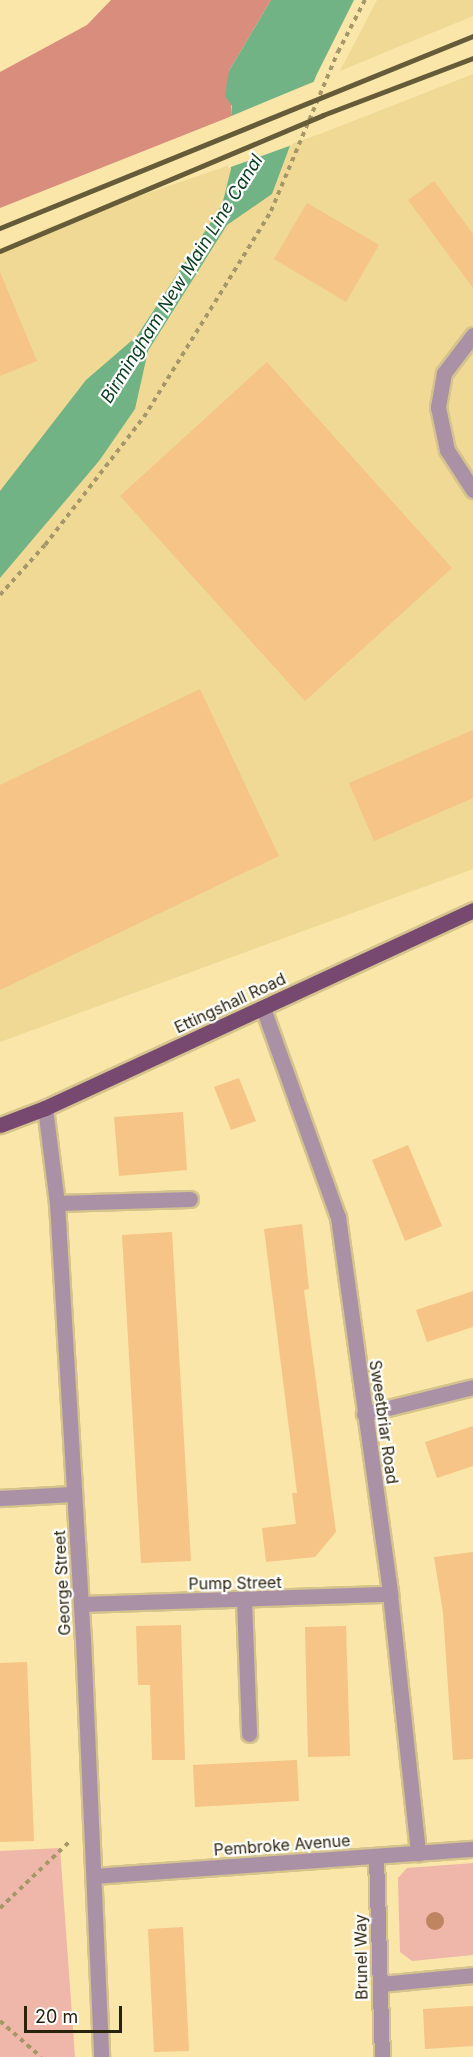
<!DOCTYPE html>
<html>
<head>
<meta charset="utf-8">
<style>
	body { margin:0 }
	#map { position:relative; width:473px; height:2057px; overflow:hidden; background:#fae6a9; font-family:Inter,sans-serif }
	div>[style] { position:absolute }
	.built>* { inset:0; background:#efd995 }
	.green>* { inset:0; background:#efb6aa }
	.forest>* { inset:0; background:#d98d7d }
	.water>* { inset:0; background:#71b384 }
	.pier>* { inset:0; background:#fae6a9 }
	.building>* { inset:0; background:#f5c486 }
	.path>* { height:4px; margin-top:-2px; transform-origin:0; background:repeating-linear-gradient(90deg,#a69769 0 4.5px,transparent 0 9px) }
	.roads { filter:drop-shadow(2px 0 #d5c38d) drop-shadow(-2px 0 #d5c38d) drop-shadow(0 2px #d5c38d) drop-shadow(0 -2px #d5c38d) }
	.minor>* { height:15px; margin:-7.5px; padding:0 7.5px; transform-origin:7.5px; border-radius:7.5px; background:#ab91a6 }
	.major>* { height:15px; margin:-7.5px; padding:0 7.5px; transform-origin:7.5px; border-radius:7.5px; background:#774970 }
	.rail>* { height:4.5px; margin:-2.25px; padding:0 2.25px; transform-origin:2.25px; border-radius:2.25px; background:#665b38 }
	.trees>* { width:18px; height:18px; margin:-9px; border-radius:50%; background:#bf8460 }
	span { translate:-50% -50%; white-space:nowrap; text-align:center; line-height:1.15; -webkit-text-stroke:4.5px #fff; paint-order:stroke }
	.street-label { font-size:16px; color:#2a230b }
	.water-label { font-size:18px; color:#0b3f1f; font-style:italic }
	.scale { position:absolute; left:24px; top:2006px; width:98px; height:27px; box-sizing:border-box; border:3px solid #2a230b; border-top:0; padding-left:8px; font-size:18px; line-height:21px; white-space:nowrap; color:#2a230b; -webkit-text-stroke:4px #fff; paint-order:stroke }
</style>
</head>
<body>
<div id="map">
	<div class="built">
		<i style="clip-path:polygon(377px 0,473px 0,473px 16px,340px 71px)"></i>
		<i style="clip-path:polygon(473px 74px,473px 869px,0 1042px,0 249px,52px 226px,320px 134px)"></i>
	</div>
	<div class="green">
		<i style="clip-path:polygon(60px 1848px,75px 2057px,0 2057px,0 1851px)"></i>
		<i style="clip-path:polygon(473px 1863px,473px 1955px,412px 1961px,400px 1952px,398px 1878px,407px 1868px)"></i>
	</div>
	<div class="forest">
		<i style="clip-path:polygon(111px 0,271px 0,229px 71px,232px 116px,0 208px,0 72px,87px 25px)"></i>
	</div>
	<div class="water">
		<i style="clip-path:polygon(271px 0,354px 0,316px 76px,272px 194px,227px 225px,148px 351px,135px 409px,99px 461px,0 578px,0 491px,86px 380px,137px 336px,222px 205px,231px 169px,232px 106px,225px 96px,229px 71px)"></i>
	</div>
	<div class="pier">
		<i style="clip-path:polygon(318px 80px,292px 145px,228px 168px,229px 117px)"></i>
	</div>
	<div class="building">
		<i style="clip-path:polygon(434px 181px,473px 234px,473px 288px,408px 200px)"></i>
		<i style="clip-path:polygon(307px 203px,379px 245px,346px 302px,274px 259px)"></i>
		<i style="clip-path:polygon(0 272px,37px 361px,0 376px)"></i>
		<i style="clip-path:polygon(267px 362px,452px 568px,305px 701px,120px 496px)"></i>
		<i style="clip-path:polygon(200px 689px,279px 856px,0 990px,0 785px)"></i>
		<i style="clip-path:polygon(473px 730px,473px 798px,374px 841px,349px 783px)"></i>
		<i style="clip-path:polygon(239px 1078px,256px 1121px,231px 1130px,214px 1087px)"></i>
		<i style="clip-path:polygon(183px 1112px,187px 1170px,119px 1176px,114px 1117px)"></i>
		<i style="clip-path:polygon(408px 1145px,442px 1226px,405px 1241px,372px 1160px)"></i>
		<i style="clip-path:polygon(302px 1224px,309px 1289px,304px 1290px,336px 1532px,315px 1557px,266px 1562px,262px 1528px,296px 1524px,292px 1493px,297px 1493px,264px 1229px)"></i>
		<i style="clip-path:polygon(172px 1232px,191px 1561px,141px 1563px,122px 1235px)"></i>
		<i style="clip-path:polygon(473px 1291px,473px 1327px,427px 1342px,416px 1310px)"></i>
		<i style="clip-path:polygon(473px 1426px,473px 1466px,437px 1478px,425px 1442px)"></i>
		<i style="clip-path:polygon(473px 1552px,473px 1759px,453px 1760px,443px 1613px,434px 1557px)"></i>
		<i style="clip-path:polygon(181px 1625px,185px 1760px,152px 1760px,150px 1685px,138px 1685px,136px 1626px)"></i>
		<i style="clip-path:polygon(346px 1626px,350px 1756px,308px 1757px,305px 1627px)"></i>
		<i style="clip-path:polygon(27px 1662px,34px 1841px,0 1842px,0 1663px)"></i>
		<i style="clip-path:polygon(297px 1760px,299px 1801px,195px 1807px,193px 1765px)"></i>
		<i style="clip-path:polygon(183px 1927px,189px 2051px,154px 2052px,148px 1929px)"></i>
		<i style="clip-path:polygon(473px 2006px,473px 2046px,425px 2049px,423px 2009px)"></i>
	</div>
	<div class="path">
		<i style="left:0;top:595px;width:67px;rotate:-48deg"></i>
		<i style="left:45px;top:545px;width:162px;rotate:-52.3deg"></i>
		<i style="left:144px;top:417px;width:242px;rotate:-58.3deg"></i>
		<i style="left:271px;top:211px;width:173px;rotate:-67.2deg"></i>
		<i style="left:338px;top:52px;width:59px;rotate:-62.6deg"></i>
		<i style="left:0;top:1908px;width:95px;rotate:-43.7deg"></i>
		<i style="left:0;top:2021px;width:55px;rotate:41.3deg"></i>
	</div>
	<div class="roads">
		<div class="minor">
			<i style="left:473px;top:335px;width:48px;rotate:127.3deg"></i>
			<i style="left:444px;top:373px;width:35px;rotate:100deg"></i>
			<i style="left:438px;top:407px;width:44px;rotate:78.2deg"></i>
			<i style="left:447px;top:450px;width:48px;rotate:57deg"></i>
			<i style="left:263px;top:1008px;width:222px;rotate:70.3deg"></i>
			<i style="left:338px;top:1217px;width:381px;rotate:82.1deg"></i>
			<i style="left:390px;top:1594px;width:261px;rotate:83.8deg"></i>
			<i style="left:45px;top:1108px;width:96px;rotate:82.8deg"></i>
			<i style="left:57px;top:1203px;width:437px;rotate:86.6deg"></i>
			<i style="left:83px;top:1639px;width:418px;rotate:87.5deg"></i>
			<i style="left:57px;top:1203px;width:133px;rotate:-1.7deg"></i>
			<i style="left:364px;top:1414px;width:112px;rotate:-13.9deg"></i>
			<i style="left:0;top:1498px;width:74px;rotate:-3.1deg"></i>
			<i style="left:244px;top:1601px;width:133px;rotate:87.8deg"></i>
			<i style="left:81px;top:1604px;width:309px;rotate:-1.9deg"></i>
			<i style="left:376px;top:1856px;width:201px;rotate:88.3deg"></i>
			<i style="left:94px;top:1876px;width:380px;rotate:-4.1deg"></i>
			<i style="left:380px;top:1984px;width:93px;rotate:-5.5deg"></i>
		</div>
		<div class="major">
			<i style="left:0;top:1125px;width:48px;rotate:-20.7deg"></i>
			<i style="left:45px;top:1108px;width:472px;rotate:-24.8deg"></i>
		</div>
	</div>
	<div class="rail">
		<i style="left:0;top:228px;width:510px;rotate:-22.09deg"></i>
		<i style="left:0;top:251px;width:350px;rotate:-22.8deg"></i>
		<i style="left:323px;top:115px;width:160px;rotate:-20.8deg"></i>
	</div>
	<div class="trees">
		<i style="left:435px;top:1921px"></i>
	</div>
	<div class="street-label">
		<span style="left:230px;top:1003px;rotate:-25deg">Ettingshall Road</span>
		<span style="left:384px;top:1422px;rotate:82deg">Sweetbriar Road</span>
		<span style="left:62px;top:1583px;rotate:-93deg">George Street</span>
		<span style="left:235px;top:1583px;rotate:-1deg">Pump Street</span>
		<span style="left:282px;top:1845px;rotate:-4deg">Pembroke Avenue</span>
		<span style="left:361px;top:1957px;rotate:-91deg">Brunel Way</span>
	</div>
	<div class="water-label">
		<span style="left:182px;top:279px;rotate:-58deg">Birmingham New Main Line Canal</span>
	</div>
	<div class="scale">20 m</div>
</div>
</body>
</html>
